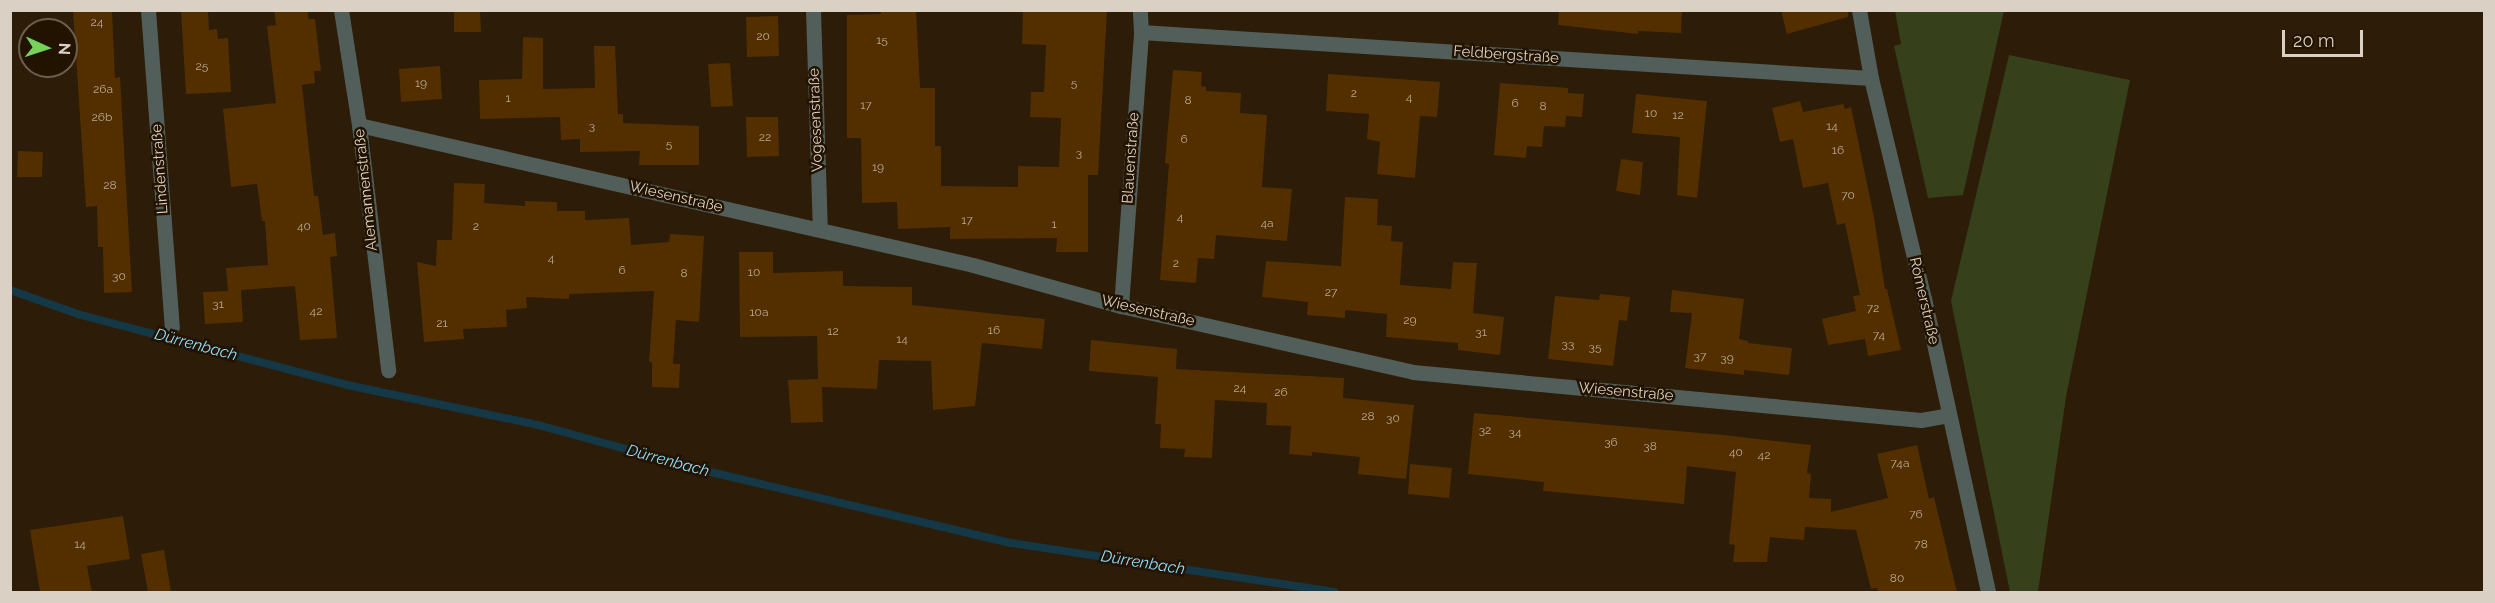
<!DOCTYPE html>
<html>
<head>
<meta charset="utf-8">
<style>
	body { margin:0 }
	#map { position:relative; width:2495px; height:603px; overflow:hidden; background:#2c1c08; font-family:Raleway,sans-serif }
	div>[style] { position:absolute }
	.green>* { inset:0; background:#36401b }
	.stream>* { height:8px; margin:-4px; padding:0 4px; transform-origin:4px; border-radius:4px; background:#143845 }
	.building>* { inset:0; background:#532f00 }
	.minor>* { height:15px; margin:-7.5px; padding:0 7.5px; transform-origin:7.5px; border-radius:7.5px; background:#515e59 }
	span { translate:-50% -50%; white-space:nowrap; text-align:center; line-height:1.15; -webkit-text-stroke:5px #221301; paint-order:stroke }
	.number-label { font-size:12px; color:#b9a893 }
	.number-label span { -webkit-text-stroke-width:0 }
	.street-label { font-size:15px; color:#dbd0c4 }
	.water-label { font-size:16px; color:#8fdcfb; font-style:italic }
	.frame { position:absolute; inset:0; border:12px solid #dbd0c4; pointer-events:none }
	.north { position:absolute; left:18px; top:18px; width:60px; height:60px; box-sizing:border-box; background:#221301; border:2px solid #6c5f4f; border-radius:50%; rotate:93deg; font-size:16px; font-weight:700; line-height:24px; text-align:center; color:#dbd0c4 }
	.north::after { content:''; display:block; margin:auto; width:21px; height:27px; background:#78d259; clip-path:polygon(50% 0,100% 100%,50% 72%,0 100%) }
	.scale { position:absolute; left:2282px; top:30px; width:81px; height:27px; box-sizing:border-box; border:3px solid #dbd0c4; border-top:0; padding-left:8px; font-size:18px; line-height:21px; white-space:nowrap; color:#dbd0c4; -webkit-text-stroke:4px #221301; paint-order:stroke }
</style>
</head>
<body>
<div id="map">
	<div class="green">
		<i style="clip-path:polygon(1895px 11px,2004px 11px,1963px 195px,1928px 198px,1894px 46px,1901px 44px)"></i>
		<i style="clip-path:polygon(2009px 55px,2130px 80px,2066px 397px,2038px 592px,2010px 592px,1951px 301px)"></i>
	</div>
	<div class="stream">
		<i style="left:10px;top:290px;width:75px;rotate:19.4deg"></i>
		<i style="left:81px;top:315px;width:275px;rotate:14.7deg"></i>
		<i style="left:347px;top:385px;width:195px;rotate:11.8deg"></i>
		<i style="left:538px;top:425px;width:174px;rotate:15.3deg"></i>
		<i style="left:706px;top:471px;width:313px;rotate:13.3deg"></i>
		<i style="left:1011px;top:543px;width:327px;rotate:8.6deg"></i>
	</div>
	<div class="building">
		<i style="clip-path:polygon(73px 10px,112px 10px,115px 78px,120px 77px,132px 292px,104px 293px,103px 247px,98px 247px,97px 206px,86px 207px)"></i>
		<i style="clip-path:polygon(181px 10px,208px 10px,209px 30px,217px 29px,218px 39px,228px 38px,231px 92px,186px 94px)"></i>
		<i style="clip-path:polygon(274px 10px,307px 10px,309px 19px,315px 19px,321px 71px,314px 71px,315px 83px,302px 85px,314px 196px,318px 196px,323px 235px,335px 233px,337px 256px,330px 257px,337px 338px,300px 340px,295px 286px,241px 290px,243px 322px,205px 324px,203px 292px,228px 291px,226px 268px,268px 265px,265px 221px,262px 221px,257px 184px,231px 187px,223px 109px,276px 103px,267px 26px,276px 25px)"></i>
		<i style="clip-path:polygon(454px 10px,480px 10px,481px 32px,454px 32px)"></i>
		<i style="clip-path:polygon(881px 10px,916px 10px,920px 88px,935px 88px,935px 146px,941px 146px,941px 186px,1018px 187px,1018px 166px,1059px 167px,1061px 118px,1030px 117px,1031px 92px,1044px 92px,1046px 45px,1022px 44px,1023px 10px,1107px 10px,1098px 175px,1088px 175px,1088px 252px,1056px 252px,1057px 238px,950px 239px,950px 227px,898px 229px,897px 202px,862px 203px,861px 138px,847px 138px,847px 15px,881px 14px)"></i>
		<i style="clip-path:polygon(1559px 10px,1682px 10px,1681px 33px,1638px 31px,1638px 34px,1558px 25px)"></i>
		<i style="clip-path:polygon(1781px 10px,1848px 10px,1848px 17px,1787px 34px)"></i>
		<i style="clip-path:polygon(778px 16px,779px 56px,747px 57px,746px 17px)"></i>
		<i style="clip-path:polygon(523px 37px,543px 38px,543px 89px,595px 88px,594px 46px,615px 46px,618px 114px,623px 114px,623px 123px,699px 126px,699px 165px,639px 165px,640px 151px,580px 152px,580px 139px,561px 140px,560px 117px,480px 119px,479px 80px,522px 79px)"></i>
		<i style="clip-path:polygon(730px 63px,733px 106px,711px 107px,708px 64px)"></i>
		<i style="clip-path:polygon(440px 66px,442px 99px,401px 102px,399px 69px)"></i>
		<i style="clip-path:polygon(1173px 70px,1202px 72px,1201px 86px,1206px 87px,1206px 91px,1241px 93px,1240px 113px,1267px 115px,1262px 187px,1292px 189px,1287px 241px,1216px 235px,1214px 259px,1198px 258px,1196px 283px,1160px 280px,1169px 164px,1165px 163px)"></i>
		<i style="clip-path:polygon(1328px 74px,1440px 82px,1437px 117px,1420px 116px,1415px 178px,1377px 174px,1380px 142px,1367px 139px,1369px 114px,1326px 111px)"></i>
		<i style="clip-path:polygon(1500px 83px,1568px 88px,1568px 93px,1584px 94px,1582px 117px,1566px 116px,1565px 127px,1544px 126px,1542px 147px,1527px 146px,1526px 158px,1494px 155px)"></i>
		<i style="clip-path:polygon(1636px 94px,1707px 101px,1697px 198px,1677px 195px,1680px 137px,1632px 133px)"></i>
		<i style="clip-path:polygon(1800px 101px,1803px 112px,1843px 104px,1845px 109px,1851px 107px,1874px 217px,1885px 289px,1887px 289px,1901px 350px,1868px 356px,1865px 339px,1828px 345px,1822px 319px,1856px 311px,1853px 296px,1860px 295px,1845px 223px,1837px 225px,1828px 183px,1803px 188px,1793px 139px,1780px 142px,1772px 108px)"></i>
		<i style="clip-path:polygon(746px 117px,778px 117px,779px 156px,747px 157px)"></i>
		<i style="clip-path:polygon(18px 151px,43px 152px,42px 177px,17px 177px)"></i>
		<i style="clip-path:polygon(1621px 159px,1643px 162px,1640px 195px,1616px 191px)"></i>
		<i style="clip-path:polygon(454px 183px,485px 184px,484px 203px,525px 206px,525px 201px,557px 202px,557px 211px,585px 211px,585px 220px,629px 218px,631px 245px,669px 242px,670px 234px,704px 236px,699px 322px,676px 320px,673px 364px,680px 364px,679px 388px,652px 387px,652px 362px,649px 362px,654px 291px,569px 294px,569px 299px,526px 297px,527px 308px,506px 310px,507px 327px,463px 329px,464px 339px,424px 342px,417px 262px,436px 266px,437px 240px,452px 240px)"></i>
		<i style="clip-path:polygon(1345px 197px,1378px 199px,1377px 225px,1392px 226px,1391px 241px,1403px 242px,1400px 285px,1451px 289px,1453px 262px,1477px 263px,1473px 313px,1504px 317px,1500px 355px,1458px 350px,1458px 343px,1386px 337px,1387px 314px,1345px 310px,1345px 318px,1307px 315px,1308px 302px,1262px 297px,1266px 261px,1341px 266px)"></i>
		<i style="clip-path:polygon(739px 252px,773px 252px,773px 273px,843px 271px,843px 286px,912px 287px,912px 305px,1045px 319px,1042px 349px,982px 343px,975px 406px,933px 410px,931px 361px,879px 360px,877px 389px,822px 387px,823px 422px,791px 423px,788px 380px,818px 379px,817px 336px,740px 337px)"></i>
		<i style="clip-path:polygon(1672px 290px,1744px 299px,1739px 339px,1748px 341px,1748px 343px,1792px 348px,1789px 375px,1744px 370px,1744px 375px,1685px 368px,1692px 313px,1670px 312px)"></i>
		<i style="clip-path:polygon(1600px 294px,1630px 297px,1627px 321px,1619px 320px,1613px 366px,1548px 359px,1555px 296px,1599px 300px)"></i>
		<i style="clip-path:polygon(1091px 340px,1177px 349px,1176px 369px,1344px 378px,1343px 398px,1414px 405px,1406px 479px,1358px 474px,1360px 457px,1312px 452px,1312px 456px,1289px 454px,1291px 426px,1266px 425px,1267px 403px,1215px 400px,1212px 458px,1184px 457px,1185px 449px,1160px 448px,1161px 424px,1155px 424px,1158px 377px,1089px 371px)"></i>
		<i style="clip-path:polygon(1474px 413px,1723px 435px,1811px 445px,1807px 473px,1811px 474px,1809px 498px,1831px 499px,1831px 512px,1888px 498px,1877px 454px,1917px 445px,1929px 499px,1934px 497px,1957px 592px,1878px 592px,1877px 588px,1871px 589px,1856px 530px,1805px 527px,1804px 540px,1770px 537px,1767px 562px,1733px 562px,1735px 545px,1729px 544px,1736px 472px,1687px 466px,1684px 504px,1543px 491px,1544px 482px,1468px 474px)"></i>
		<i style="clip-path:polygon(1410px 464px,1452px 468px,1449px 498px,1408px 494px)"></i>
		<i style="clip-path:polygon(123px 516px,130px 559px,87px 566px,92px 592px,40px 592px,30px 530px)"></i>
		<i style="clip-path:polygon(164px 550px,171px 592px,148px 592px,141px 554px)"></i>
	</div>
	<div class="minor">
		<i style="left:148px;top:10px;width:318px;rotate:85.7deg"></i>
		<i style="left:341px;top:10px;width:116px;rotate:81.1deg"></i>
		<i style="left:359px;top:125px;width:247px;rotate:83.2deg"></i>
		<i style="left:813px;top:10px;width:219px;rotate:88.2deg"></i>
		<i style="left:1859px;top:10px;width:69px;rotate:80deg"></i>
		<i style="left:1871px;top:78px;width:226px;rotate:76.5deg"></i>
		<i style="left:1924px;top:298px;width:301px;rotate:77.7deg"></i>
		<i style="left:1141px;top:32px;width:731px;rotate:3.61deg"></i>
		<i style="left:359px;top:125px;width:630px;rotate:12.84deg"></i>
		<i style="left:973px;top:265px;width:154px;rotate:15.5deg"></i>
		<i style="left:1121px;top:306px;width:299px;rotate:12.7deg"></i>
		<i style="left:1413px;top:372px;width:510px;rotate:5.4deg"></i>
		<i style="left:1921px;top:420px;width:28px;rotate:-10deg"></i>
		<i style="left:1121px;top:306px;width:275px;rotate:-85.8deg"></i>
		<i style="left:1141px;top:32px;width:22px;rotate:-93deg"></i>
	</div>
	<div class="number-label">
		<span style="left:97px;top:23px">24</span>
		<span style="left:763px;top:37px">20</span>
		<span style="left:882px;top:41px">15</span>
		<span style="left:202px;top:67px">25</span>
		<span style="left:421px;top:84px">19</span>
		<span style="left:1074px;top:84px">5</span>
		<span style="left:103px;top:90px">26a</span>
		<span style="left:1354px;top:94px">2</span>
		<span style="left:1409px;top:98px">4</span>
		<span style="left:508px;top:99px">1</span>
		<span style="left:1188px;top:101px">8</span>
		<span style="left:1515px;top:104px">6</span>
		<span style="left:866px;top:106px">17</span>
		<span style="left:1543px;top:107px">8</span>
		<span style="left:1651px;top:114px">10</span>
		<span style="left:1678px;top:116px">12</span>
		<span style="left:102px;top:118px">26b</span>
		<span style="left:592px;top:127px">3</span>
		<span style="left:1832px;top:127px">14</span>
		<span style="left:765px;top:138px">22</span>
		<span style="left:1184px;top:140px">6</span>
		<span style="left:669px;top:145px">5</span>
		<span style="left:1838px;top:151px">16</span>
		<span style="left:1079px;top:154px">3</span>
		<span style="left:878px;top:168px">19</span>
		<span style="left:110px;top:186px">28</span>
		<span style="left:1848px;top:196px">70</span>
		<span style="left:1180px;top:218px">4</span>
		<span style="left:967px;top:221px">17</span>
		<span style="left:1267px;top:224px">4a</span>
		<span style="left:1054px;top:225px">1</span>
		<span style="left:304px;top:227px">40</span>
		<span style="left:476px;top:227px">2</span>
		<span style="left:551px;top:259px">4</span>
		<span style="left:1176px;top:264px">2</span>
		<span style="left:622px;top:271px">6</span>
		<span style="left:754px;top:273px">10</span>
		<span style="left:684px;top:274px">8</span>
		<span style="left:119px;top:277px">30</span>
		<span style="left:1331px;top:293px">27</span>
		<span style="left:218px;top:305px">31</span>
		<span style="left:1873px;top:309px">72</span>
		<span style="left:316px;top:312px">42</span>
		<span style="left:759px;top:313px">10a</span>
		<span style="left:1410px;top:321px">29</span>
		<span style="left:442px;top:324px">21</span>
		<span style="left:994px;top:331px">16</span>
		<span style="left:833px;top:332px">12</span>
		<span style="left:1481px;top:333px">31</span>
		<span style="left:1879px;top:336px">74</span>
		<span style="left:902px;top:340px">14</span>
		<span style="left:1568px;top:345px">33</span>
		<span style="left:1595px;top:348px">35</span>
		<span style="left:1700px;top:357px">37</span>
		<span style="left:1727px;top:359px">39</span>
		<span style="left:1240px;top:389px">24</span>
		<span style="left:1281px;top:393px">26</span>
		<span style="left:1368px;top:417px">28</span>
		<span style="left:1393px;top:419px">30</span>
		<span style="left:1485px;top:431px">32</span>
		<span style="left:1515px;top:433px">34</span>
		<span style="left:1611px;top:443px">36</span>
		<span style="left:1650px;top:447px">38</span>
		<span style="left:1736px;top:453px">40</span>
		<span style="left:1764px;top:456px">42</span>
		<span style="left:1900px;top:464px">74a</span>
		<span style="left:1916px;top:515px">76</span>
		<span style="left:80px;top:545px">14</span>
		<span style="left:1921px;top:545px">78</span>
		<span style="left:1897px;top:579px">80</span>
	</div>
	<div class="street-label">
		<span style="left:1506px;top:55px;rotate:4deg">Feldbergstraße</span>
		<span style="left:816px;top:120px;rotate:-92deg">Vogesenstraße</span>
		<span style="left:1131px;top:158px;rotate:-86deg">Blauenstraße</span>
		<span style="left:160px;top:169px;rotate:-94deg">Lindenstraße</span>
		<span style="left:366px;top:190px;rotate:-96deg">Alemannenstraße</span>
		<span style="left:676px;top:197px;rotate:13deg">Wiesenstraße</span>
		<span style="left:1924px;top:301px;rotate:77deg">Römerstraße</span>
		<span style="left:1148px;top:311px;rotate:13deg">Wiesenstraße</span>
		<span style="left:1626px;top:392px;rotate:5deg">Wiesenstraße</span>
	</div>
	<div class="water-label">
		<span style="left:196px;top:345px;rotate:15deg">Dürrenbach</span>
		<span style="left:668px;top:461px;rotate:15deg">Dürrenbach</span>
		<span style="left:1143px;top:563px;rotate:9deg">Dürrenbach</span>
	</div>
	<div class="frame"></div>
	<div class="north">N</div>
	<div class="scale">20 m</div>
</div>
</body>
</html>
